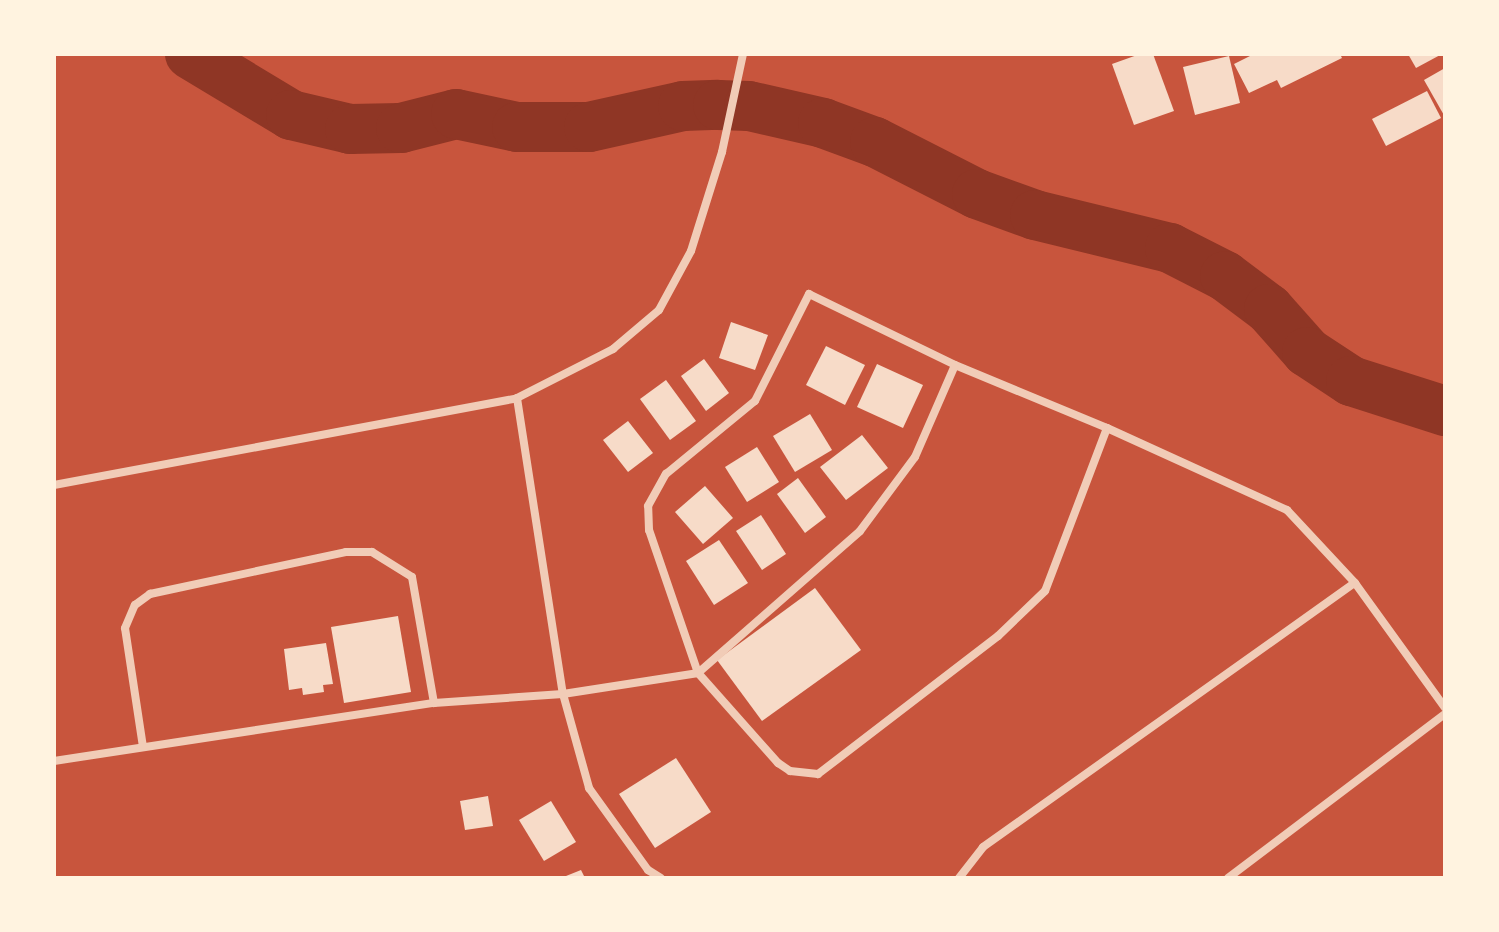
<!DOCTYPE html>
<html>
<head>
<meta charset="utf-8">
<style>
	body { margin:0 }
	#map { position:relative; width:1499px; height:932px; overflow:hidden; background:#c8553d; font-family:Merriweather,serif }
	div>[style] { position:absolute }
	.river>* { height:50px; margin:-25px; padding:0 25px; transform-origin:25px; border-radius:25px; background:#8f3625 }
	.building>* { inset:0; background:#f7dbc8 }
	.minor>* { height:8px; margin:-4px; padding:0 4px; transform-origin:4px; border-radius:4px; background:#f1ccb7 }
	span { translate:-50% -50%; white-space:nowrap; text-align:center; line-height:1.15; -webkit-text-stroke:7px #fff3e0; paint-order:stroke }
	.frame { position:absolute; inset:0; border:56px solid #fff3e0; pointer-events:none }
</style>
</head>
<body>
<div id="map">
	<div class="river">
		<i style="left:190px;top:54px;width:118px;rotate:31.1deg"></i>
		<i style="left:291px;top:115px;width:61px;rotate:13.3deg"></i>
		<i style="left:350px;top:129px;width:51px;rotate:-1.1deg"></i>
		<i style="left:401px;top:128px;width:57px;rotate:-14.3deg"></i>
		<i style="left:456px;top:114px;width:62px;rotate:12deg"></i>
		<i style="left:517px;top:127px;width:72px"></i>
		<i style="left:589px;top:127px;width:96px;rotate:-12.6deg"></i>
		<i style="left:683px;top:106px;width:35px;rotate:-2deg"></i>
		<i style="left:718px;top:105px;width:31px;rotate:2deg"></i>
		<i style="left:749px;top:106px;width:76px;rotate:12.9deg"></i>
		<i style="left:823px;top:123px;width:55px;rotate:20.1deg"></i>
		<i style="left:875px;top:142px;width:114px;rotate:27deg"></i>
		<i style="left:977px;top:194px;width:62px;rotate:19.9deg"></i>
		<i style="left:1035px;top:215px;width:139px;rotate:13.7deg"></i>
		<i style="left:1170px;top:248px;width:62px;rotate:27deg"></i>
		<i style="left:1225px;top:276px;width:55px;rotate:36.9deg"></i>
		<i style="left:1269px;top:309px;width:57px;rotate:48.5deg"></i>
		<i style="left:1307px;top:352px;width:53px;rotate:33.4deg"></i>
		<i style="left:1351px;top:381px;width:99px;rotate:17.7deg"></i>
	</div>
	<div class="building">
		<i style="clip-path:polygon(1140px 54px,1153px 54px,1174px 111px,1134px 125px,1112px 64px)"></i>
		<i style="clip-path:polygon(1254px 54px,1340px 54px,1342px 58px,1281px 88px,1277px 80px,1249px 93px,1234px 64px)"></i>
		<i style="clip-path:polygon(1408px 54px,1442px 54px,1416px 68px)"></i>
		<i style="clip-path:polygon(1229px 56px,1240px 103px,1195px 115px,1183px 67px)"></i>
		<i style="clip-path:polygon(1445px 68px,1445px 117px,1424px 80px)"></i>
		<i style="clip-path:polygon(1427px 91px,1441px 118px,1386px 146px,1372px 119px)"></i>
		<i style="clip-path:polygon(731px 322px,768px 335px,755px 370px,719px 358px)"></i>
		<i style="clip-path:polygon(826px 346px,865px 365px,845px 405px,806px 385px)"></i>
		<i style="clip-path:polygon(704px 359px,729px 393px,706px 411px,681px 376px)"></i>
		<i style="clip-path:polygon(877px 364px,923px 385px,903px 428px,857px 407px)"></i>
		<i style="clip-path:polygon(666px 380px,696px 421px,670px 440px,640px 399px)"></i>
		<i style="clip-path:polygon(810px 414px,832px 450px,795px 472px,773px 436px)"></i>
		<i style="clip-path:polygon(628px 421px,653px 453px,628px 472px,603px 440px)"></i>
		<i style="clip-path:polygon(862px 435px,888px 468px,846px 500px,820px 467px)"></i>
		<i style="clip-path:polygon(757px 447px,779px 482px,747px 502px,725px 467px)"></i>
		<i style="clip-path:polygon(798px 478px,826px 517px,805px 533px,777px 494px)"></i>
		<i style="clip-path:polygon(705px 486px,733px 518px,703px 544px,675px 512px)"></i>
		<i style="clip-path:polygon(761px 515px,786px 554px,762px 570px,736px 531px)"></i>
		<i style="clip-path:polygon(719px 540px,748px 583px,714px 605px,686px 561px)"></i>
		<i style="clip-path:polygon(815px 588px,861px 650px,762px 721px,717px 660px)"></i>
		<i style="clip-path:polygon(398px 616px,411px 692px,344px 703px,331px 627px)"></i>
		<i style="clip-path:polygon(326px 643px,333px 684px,323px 685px,324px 692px,303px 695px,302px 688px,289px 690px,284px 649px)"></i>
		<i style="clip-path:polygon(676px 758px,711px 812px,655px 848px,619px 794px)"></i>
		<i style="clip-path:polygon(488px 796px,493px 826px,465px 830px,460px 801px)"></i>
		<i style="clip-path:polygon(551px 801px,576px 842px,544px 861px,519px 820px)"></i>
		<i style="clip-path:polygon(581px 870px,585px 878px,561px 878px)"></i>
	</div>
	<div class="minor">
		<i style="left:517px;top:398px;width:300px;rotate:81.2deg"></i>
		<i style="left:563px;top:694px;width:98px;rotate:74.5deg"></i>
		<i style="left:589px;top:788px;width:101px;rotate:54.3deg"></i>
		<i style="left:648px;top:870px;width:15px;rotate:32deg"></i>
		<i style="left:1107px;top:428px;width:174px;rotate:110.8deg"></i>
		<i style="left:1045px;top:591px;width:65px;rotate:136.2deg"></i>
		<i style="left:998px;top:636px;width:227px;rotate:142.5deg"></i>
		<i style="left:818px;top:774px;width:28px;rotate:-174deg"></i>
		<i style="left:790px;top:771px;width:14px;rotate:-146deg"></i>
		<i style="left:778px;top:763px;width:120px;rotate:-131.6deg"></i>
		<i style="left:698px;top:673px;width:151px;rotate:-108.9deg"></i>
		<i style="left:649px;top:530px;width:24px;rotate:-92deg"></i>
		<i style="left:648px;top:506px;width:37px;rotate:-61deg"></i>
		<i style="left:666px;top:474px;width:115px;rotate:-39.4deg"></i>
		<i style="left:755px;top:401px;width:120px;rotate:-63.2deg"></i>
		<i style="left:809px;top:294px;width:162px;rotate:25.9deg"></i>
		<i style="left:955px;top:365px;width:165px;rotate:22.5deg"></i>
		<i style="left:1107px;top:428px;width:198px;rotate:24.5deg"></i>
		<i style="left:1287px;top:510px;width:100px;rotate:47deg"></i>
		<i style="left:1355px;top:583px;width:154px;rotate:54.2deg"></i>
		<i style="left:54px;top:485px;width:471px;rotate:-10.6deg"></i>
		<i style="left:517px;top:398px;width:108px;rotate:-27deg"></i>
		<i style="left:613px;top:349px;width:60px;rotate:-40.3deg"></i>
		<i style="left:659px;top:310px;width:67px;rotate:-61.5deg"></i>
		<i style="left:691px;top:251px;width:104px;rotate:-72.6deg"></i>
		<i style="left:722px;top:152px;width:100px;rotate:-77.9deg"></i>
		<i style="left:143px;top:747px;width:120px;rotate:-98.6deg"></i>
		<i style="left:125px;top:628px;width:25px;rotate:-67deg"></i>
		<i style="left:135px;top:605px;width:19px;rotate:-36deg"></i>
		<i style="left:150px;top:594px;width:200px;rotate:-12.1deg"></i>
		<i style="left:346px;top:552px;width:26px"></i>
		<i style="left:372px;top:552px;width:47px;rotate:32deg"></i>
		<i style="left:412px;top:577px;width:128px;rotate:80.1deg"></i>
		<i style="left:54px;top:761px;width:384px;rotate:-8.7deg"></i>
		<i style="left:434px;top:703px;width:129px;rotate:-4deg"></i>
		<i style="left:563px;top:694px;width:137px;rotate:-8.8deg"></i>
		<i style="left:698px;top:673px;width:215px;rotate:-41.2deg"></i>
		<i style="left:860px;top:531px;width:92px;rotate:-53.4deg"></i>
		<i style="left:915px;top:457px;width:100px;rotate:-66.5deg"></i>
		<i style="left:959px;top:878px;width:39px;rotate:-52deg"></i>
		<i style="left:983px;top:847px;width:456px;rotate:-35.4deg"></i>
		<i style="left:1228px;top:878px;width:272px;rotate:-37.1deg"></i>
	</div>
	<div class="frame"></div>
</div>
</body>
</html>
